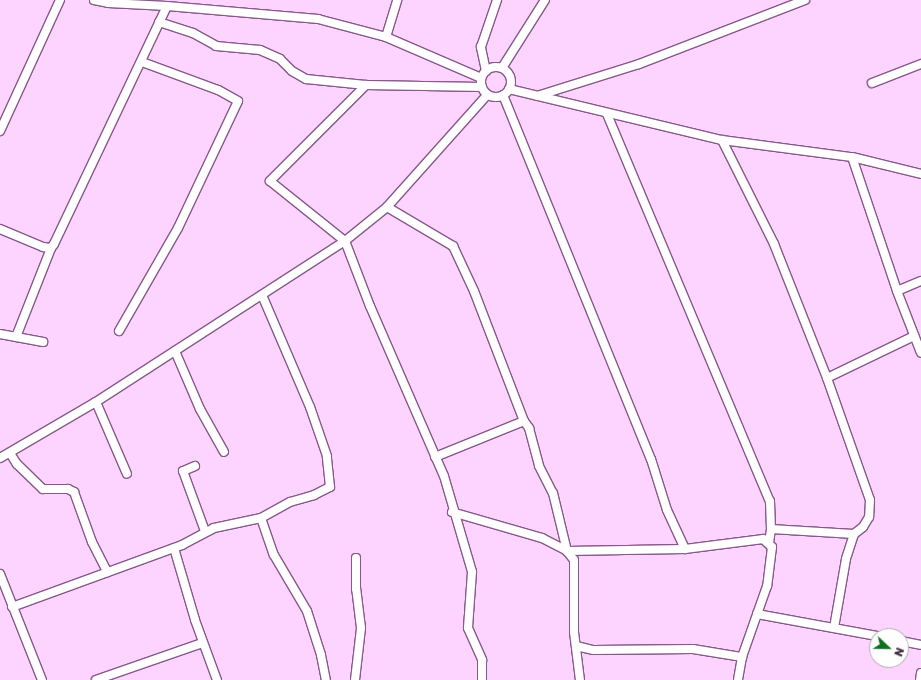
<!DOCTYPE html>
<html>
<head>
<meta charset="utf-8">
<style>
	body { margin:0 }
	#map { position:relative; width:921px; height:680px; overflow:hidden; background:#fdd4ff; font-family:"Golos Text",sans-serif }
	div>[style] { position:absolute }
	.roads { filter:drop-shadow(1px 0 #865989) drop-shadow(-1px 0 #865989) drop-shadow(0 1px #865989) drop-shadow(0 -1px #865989) }
	.street>* { height:8px; margin:-4px; padding:0 4px; transform-origin:4px; border-radius:4px; background:#fff }
	.street>.ring { margin:-4px; padding:0; box-sizing:content-box; background:none; border:8px solid #fff; border-radius:50% }
	span { translate:-50% -50%; white-space:nowrap; text-align:center; line-height:1.15; -webkit-text-stroke:3px #fff; paint-order:stroke }
	.north { position:absolute; left:869px; top:628px; width:40px; height:40px; box-sizing:border-box; background:#fff; border:1px solid #b2aab2; border-radius:50%; rotate:112deg; font-size:11px; font-weight:700; line-height:16px; text-align:center; color:#3e2a3f }
	.north::after { content:''; display:block; margin:auto; width:14px; height:18px; background:#0e7120; clip-path:polygon(50% 0,100% 100%,50% 72%,0 100%) }
</style>
</head>
<body>
<div id="map">
	<div class="roads">
		<div class="street">
			<i style="left:94px;top:0;width:14px;rotate:12deg"></i>
			<i style="left:108px;top:3px;width:59px;rotate:2.9deg"></i>
			<i style="left:167px;top:6px;width:152px;rotate:4.9deg"></i>
			<i style="left:318px;top:19px;width:70px;rotate:14.8deg"></i>
			<i style="left:386px;top:37px;width:103px;rotate:23.3deg"></i>
			<i style="left:159px;top:22px;width:36px;rotate:18deg"></i>
			<i style="left:193px;top:33px;width:26px;rotate:29deg"></i>
			<i style="left:216px;top:46px;width:44px;rotate:5.2deg"></i>
			<i style="left:260px;top:50px;width:22px;rotate:24deg"></i>
			<i style="left:280px;top:59px;width:17px;rotate:45deg"></i>
			<i style="left:292px;top:71px;width:16px;rotate:30deg"></i>
			<i style="left:306px;top:79px;width:60px;rotate:5.7deg"></i>
			<i style="left:366px;top:85px;width:136px;rotate:135deg"></i>
			<i style="left:270px;top:181px;width:96px;rotate:38.7deg"></i>
			<i style="left:345px;top:241px;width:70px;rotate:69deg"></i>
			<i style="left:370px;top:306px;width:185px;rotate:66.5deg"></i>
			<i style="left:444px;top:476px;width:100px;rotate:73.7deg"></i>
			<i style="left:472px;top:572px;width:56px;rotate:94.1deg"></i>
			<i style="left:468px;top:628px;width:35px;rotate:66deg"></i>
			<i style="left:482px;top:660px;width:20px;rotate:90deg"></i>
			<i style="left:386px;top:37px;width:39px;rotate:-73deg"></i>
			<i class="ring" style="left:481px;top:67px;width:22px;height:22px"></i>
			<i style="left:502px;top:68px;width:80px;rotate:-57.7deg"></i>
			<i style="left:486px;top:71px;width:25px;rotate:-102deg"></i>
			<i style="left:481px;top:47px;width:50px;rotate:-71.2deg"></i>
			<i style="left:872px;top:83px;width:53px;rotate:-21.2deg"></i>
			<i style="left:366px;top:85px;width:116px;rotate:1deg"></i>
			<i style="left:509px;top:89px;width:219px;rotate:13.5deg"></i>
			<i style="left:722px;top:140px;width:116px;rotate:63.4deg"></i>
			<i style="left:774px;top:244px;width:144px;rotate:68.4deg"></i>
			<i style="left:827px;top:378px;width:129px;rotate:70.6deg"></i>
			<i style="left:870px;top:500px;width:17px;rotate:93deg"></i>
			<i style="left:869px;top:517px;width:12px;rotate:121deg"></i>
			<i style="left:863px;top:527px;width:11px;rotate:142deg"></i>
			<i style="left:854px;top:534px;width:26px;rotate:108deg"></i>
			<i style="left:846px;top:559px;width:70px;rotate:99.9deg"></i>
			<i style="left:503px;top:95px;width:393px;rotate:67.9deg"></i>
			<i style="left:651px;top:459px;width:53px;rotate:72.6deg"></i>
			<i style="left:667px;top:510px;width:43px;rotate:65.2deg"></i>
			<i style="left:537px;top:96px;width:107px;rotate:-17.4deg"></i>
			<i style="left:639px;top:64px;width:178px;rotate:-21.1deg"></i>
			<i style="left:607px;top:114px;width:420px;rotate:67.2deg"></i>
			<i style="left:770px;top:501px;width:28px;rotate:88deg"></i>
			<i style="left:771px;top:529px;width:15px;rotate:98deg"></i>
			<i style="left:0;top:131px;width:144px;rotate:-65.4deg"></i>
			<i style="left:722px;top:140px;width:131px;rotate:7.5deg"></i>
			<i style="left:852px;top:157px;width:71px;rotate:13.8deg"></i>
			<i style="left:852px;top:157px;width:141px;rotate:71.4deg"></i>
			<i style="left:897px;top:291px;width:66px;rotate:68.8deg"></i>
			<i style="left:387px;top:207px;width:77px;rotate:30.6deg"></i>
			<i style="left:453px;top:246px;width:50px;rotate:65deg"></i>
			<i style="left:474px;top:291px;width:139px;rotate:69deg"></i>
			<i style="left:524px;top:421px;width:9px;rotate:54deg"></i>
			<i style="left:529px;top:428px;width:39px;rotate:75deg"></i>
			<i style="left:539px;top:466px;width:30px;rotate:63deg"></i>
			<i style="left:553px;top:493px;width:60px;rotate:76.4deg"></i>
			<i style="left:567px;top:551px;width:118px;rotate:-1deg"></i>
			<i style="left:685px;top:549px;width:79px;rotate:-7.3deg"></i>
			<i style="left:763px;top:539px;width:12px;rotate:42deg"></i>
			<i style="left:772px;top:547px;width:39px;rotate:97deg"></i>
			<i style="left:767px;top:586px;width:75px;rotate:109.4deg"></i>
			<i style="left:742px;top:657px;width:23px;rotate:100deg"></i>
			<i style="left:0;top:229px;width:47px;rotate:22.7deg"></i>
			<i style="left:43px;top:247px;width:8px;rotate:7deg"></i>
			<i style="left:51px;top:248px;width:5px;rotate:-53deg"></i>
			<i style="left:54px;top:244px;width:263px;rotate:-64.6deg"></i>
			<i style="left:897px;top:291px;width:26px;rotate:-23deg"></i>
			<i style="left:119px;top:331px;width:119px;rotate:-60.2deg"></i>
			<i style="left:178px;top:228px;width:140px;rotate:-64.7deg"></i>
			<i style="left:238px;top:101px;width:23px;rotate:-151deg"></i>
			<i style="left:218px;top:90px;width:81px;rotate:-159.8deg"></i>
			<i style="left:0;top:334px;width:44px;rotate:10.5deg"></i>
			<i style="left:16px;top:337px;width:96px;rotate:-68.5deg"></i>
			<i style="left:175px;top:351px;width:63px;rotate:66.7deg"></i>
			<i style="left:200px;top:409px;width:49px;rotate:60.8deg"></i>
			<i style="left:827px;top:378px;width:97px;rotate:-25.8deg"></i>
			<i style="left:96px;top:402px;width:78px;rotate:66.7deg"></i>
			<i style="left:10px;top:453px;width:13px;rotate:58deg"></i>
			<i style="left:17px;top:464px;width:36px;rotate:44deg"></i>
			<i style="left:43px;top:489px;width:25px"></i>
			<i style="left:68px;top:489px;width:7px;rotate:27deg"></i>
			<i style="left:74px;top:492px;width:53px;rotate:70.2deg"></i>
			<i style="left:92px;top:542px;width:34px;rotate:63deg"></i>
			<i style="left:435px;top:457px;width:96px;rotate:-22deg"></i>
			<i style="left:0;top:458px;width:111px;rotate:-30.3deg"></i>
			<i style="left:96px;top:402px;width:297px;rotate:-32.9deg"></i>
			<i style="left:345px;top:241px;width:54px;rotate:-39deg"></i>
			<i style="left:387px;top:207px;width:150px;rotate:-48.2deg"></i>
			<i style="left:195px;top:466px;width:13px;rotate:157deg"></i>
			<i style="left:183px;top:471px;width:64px;rotate:69.9deg"></i>
			<i style="left:452px;top:512px;width:94px;rotate:16.1deg"></i>
			<i style="left:542px;top:538px;width:28px;rotate:27deg"></i>
			<i style="left:567px;top:551px;width:11px;rotate:52deg"></i>
			<i style="left:574px;top:560px;width:72px;rotate:90deg"></i>
			<i style="left:574px;top:632px;width:48px;rotate:82.9deg"></i>
			<i style="left:261px;top:518px;width:39px;rotate:71deg"></i>
			<i style="left:274px;top:555px;width:65px;rotate:59.5deg"></i>
			<i style="left:307px;top:611px;width:46px;rotate:72.3deg"></i>
			<i style="left:321px;top:655px;width:25px;rotate:79deg"></i>
			<i style="left:771px;top:529px;width:83px;rotate:3.4deg"></i>
			<i style="left:174px;top:548px;width:75px;rotate:73.7deg"></i>
			<i style="left:195px;top:620px;width:64px;rotate:69.9deg"></i>
			<i style="left:0;top:574px;width:114px;rotate:68.4deg"></i>
			<i style="left:12px;top:607px;width:181px;rotate:-20deg"></i>
			<i style="left:182px;top:545px;width:36px;rotate:-28deg"></i>
			<i style="left:214px;top:528px;width:48px;rotate:-12deg"></i>
			<i style="left:261px;top:518px;width:33px;rotate:-29deg"></i>
			<i style="left:290px;top:502px;width:25px;rotate:-16deg"></i>
			<i style="left:314px;top:495px;width:18px;rotate:-27deg"></i>
			<i style="left:330px;top:487px;width:31px;rotate:-96deg"></i>
			<i style="left:327px;top:456px;width:52px;rotate:-109.1deg"></i>
			<i style="left:310px;top:407px;width:122px;rotate:-113.2deg"></i>
			<i style="left:757px;top:614px;width:122px;rotate:10.4deg"></i>
			<i style="left:901px;top:641px;width:20px;rotate:11deg"></i>
			<i style="left:576px;top:646px;width:18px;rotate:13deg"></i>
			<i style="left:594px;top:650px;width:99px;rotate:-0.6deg"></i>
			<i style="left:693px;top:649px;width:50px;rotate:9.3deg"></i>
			<i style="left:96px;top:680px;width:112px;rotate:-19.2deg"></i>
			<i style="left:355px;top:680px;width:52px;rotate:-83.4deg"></i>
			<i style="left:361px;top:628px;width:39px;rotate:-97deg"></i>
			<i style="left:356px;top:589px;width:31px;rotate:-90deg"></i>
			<i style="left:920px;top:680px;width:7px;rotate:-82deg"></i>
		</div>
	</div>
	<div class="north">N</div>
</div>
</body>
</html>
